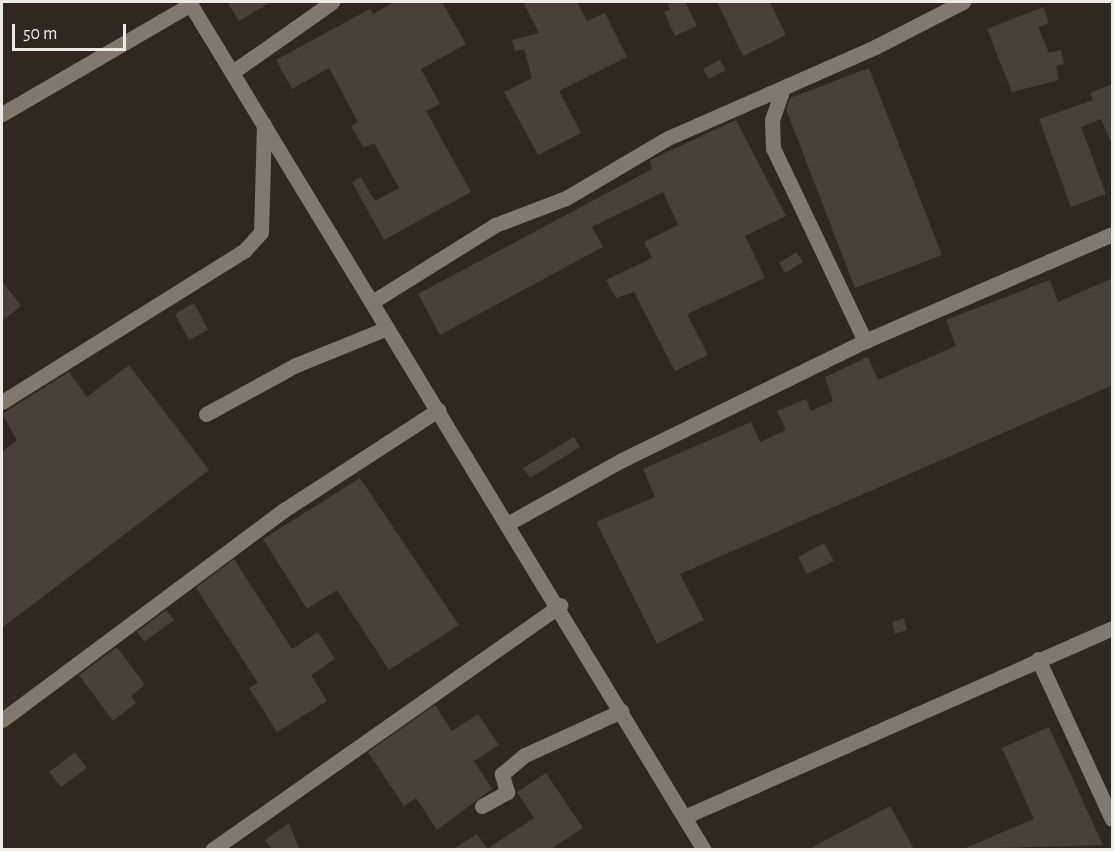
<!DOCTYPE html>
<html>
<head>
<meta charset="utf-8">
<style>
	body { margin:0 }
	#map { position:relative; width:1114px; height:851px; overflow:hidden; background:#2e2821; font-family:"Alegreya Sans",sans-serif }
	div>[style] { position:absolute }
	.building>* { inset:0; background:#474139 }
	.minor>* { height:15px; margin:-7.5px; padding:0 7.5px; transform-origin:7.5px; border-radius:7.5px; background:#807970 }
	span { translate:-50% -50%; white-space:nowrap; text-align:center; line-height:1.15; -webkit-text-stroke:4.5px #2e2821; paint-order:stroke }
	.frame { position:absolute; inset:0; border:3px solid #ede9e4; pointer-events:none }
	.scale { position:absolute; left:12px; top:24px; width:114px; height:27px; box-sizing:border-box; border:3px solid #ede9e4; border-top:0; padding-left:8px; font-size:18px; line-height:21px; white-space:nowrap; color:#ede9e4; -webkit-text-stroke:4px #2e2821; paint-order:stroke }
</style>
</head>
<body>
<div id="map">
	<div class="building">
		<i style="clip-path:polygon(227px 2px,271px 2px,239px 21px)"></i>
		<i style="clip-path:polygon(394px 2px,442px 2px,466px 44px,421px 69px,440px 104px,426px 111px,471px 192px,384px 240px,352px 182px,361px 177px,375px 201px,399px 188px,374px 143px,364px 148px,351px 126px,358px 122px,329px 68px,292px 89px,276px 60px,370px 9px,373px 14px)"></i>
		<i style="clip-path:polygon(523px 2px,577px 2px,587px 21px,605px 13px,627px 57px,559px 91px,581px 133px,538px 155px,504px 92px,532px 78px,524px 49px,515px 51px,512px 40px,539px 33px)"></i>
		<i style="clip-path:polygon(667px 2px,685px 2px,697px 26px,675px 36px,664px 12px,670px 9px)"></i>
		<i style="clip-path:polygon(717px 2px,770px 2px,786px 35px,743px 56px)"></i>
		<i style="clip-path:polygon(1043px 7px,1049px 23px,1038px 27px,1049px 53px,1061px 50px,1064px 64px,1056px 66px,1059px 80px,1012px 92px,987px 29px)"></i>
		<i style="clip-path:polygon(720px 60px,726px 70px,709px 79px,703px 69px)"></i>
		<i style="clip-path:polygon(869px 68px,942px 255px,855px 288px,786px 109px,790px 98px)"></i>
		<i style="clip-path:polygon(1113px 84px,1113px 146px,1101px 119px,1081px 127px,1106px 194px,1071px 207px,1039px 119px,1093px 100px,1090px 93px)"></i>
		<i style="clip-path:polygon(736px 120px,786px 216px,745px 236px,765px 278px,687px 314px,708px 355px,675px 371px,634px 292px,616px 298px,606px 280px,652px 258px,644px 242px,678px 225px,663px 192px,592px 227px,603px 247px,440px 335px,418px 294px,652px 169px,650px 160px)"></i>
		<i style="clip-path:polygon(796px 252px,803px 262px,785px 273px,779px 263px)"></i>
		<i style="clip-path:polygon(1113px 278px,1113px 385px,680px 574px,704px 620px,657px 644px,596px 522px,655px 497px,643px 469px,751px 422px,760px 442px,786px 430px,777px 411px,806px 399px,811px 411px,833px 401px,825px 377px,868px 357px,878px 380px,956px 346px,946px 320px,1050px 280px,1058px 302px)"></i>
		<i style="clip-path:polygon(2px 281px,21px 306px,2px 321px)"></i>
		<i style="clip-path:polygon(194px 303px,208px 330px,189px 340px,175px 314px)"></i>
		<i style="clip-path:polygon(129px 365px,209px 470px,2px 628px,2px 452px,17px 440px,2px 414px,69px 372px,87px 397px)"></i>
		<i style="clip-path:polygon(574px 437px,580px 447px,530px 478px,523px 468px)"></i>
		<i style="clip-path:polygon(360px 478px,459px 625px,389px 670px,337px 590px,307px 609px,263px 539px)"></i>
		<i style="clip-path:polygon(824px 543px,834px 561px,807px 574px,798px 557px)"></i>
		<i style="clip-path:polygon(234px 559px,292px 649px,318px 632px,335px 659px,311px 675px,327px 701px,277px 732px,249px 688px,258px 683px,196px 588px)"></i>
		<i style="clip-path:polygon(166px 610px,174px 620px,144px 642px,137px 632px)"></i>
		<i style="clip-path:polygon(904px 618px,907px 630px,895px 634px,892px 622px)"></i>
		<i style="clip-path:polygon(117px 647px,145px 685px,131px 696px,136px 703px,113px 721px,79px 675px)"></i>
		<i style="clip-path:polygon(435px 705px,452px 731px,478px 714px,499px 745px,474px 761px,492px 789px,437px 830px,416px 798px,404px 806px,368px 752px)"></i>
		<i style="clip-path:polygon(1049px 727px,1103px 845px,963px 849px,1034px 819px,1002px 748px)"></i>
		<i style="clip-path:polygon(75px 752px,87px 768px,61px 787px,49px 772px)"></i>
		<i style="clip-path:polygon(546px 773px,583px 828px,551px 849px,453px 849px,477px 834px,487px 849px,534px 818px,517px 792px)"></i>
		<i style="clip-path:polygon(890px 806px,914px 849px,809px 849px)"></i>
		<i style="clip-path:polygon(289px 823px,299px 849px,271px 849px,265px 840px)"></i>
	</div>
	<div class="minor">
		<i style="left:189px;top:2px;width:992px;rotate:58.73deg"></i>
		<i style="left:234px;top:71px;width:120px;rotate:-35.1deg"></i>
		<i style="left:783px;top:88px;width:34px;rotate:109deg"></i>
		<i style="left:772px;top:120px;width:28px;rotate:88deg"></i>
		<i style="left:773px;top:148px;width:214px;rotate:64.5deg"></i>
		<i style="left:2px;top:114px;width:219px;rotate:-30.2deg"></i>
		<i style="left:372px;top:302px;width:145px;rotate:-32deg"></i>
		<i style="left:495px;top:225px;width:76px;rotate:-20.8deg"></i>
		<i style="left:566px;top:198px;width:118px;rotate:-30.5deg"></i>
		<i style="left:668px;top:138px;width:226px;rotate:-23.7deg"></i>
		<i style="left:875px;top:47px;width:99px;rotate:-27.1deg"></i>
		<i style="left:2px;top:402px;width:285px;rotate:-32deg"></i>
		<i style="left:244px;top:251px;width:25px;rotate:-48deg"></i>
		<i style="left:261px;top:232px;width:108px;rotate:-88.4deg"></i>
		<i style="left:206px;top:414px;width:102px;rotate:-28.6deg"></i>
		<i style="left:296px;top:365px;width:98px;rotate:-22.1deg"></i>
		<i style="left:507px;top:524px;width:132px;rotate:-29.1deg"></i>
		<i style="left:622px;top:460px;width:271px;rotate:-26.1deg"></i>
		<i style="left:865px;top:341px;width:269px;rotate:-23.4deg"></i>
		<i style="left:1038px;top:659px;width:176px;rotate:65.2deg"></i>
		<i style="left:2px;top:720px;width:352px;rotate:-36.7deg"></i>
		<i style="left:284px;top:510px;width:184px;rotate:-33deg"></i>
		<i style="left:482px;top:806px;width:29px;rotate:-29deg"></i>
		<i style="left:507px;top:792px;width:19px;rotate:-106deg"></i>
		<i style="left:502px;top:774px;width:30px;rotate:-40deg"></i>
		<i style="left:525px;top:755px;width:106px;rotate:-24.6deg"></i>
		<i style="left:684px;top:817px;width:468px;rotate:-23.8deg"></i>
		<i style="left:212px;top:850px;width:426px;rotate:-35.1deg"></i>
	</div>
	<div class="frame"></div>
	<div class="scale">50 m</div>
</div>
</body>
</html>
